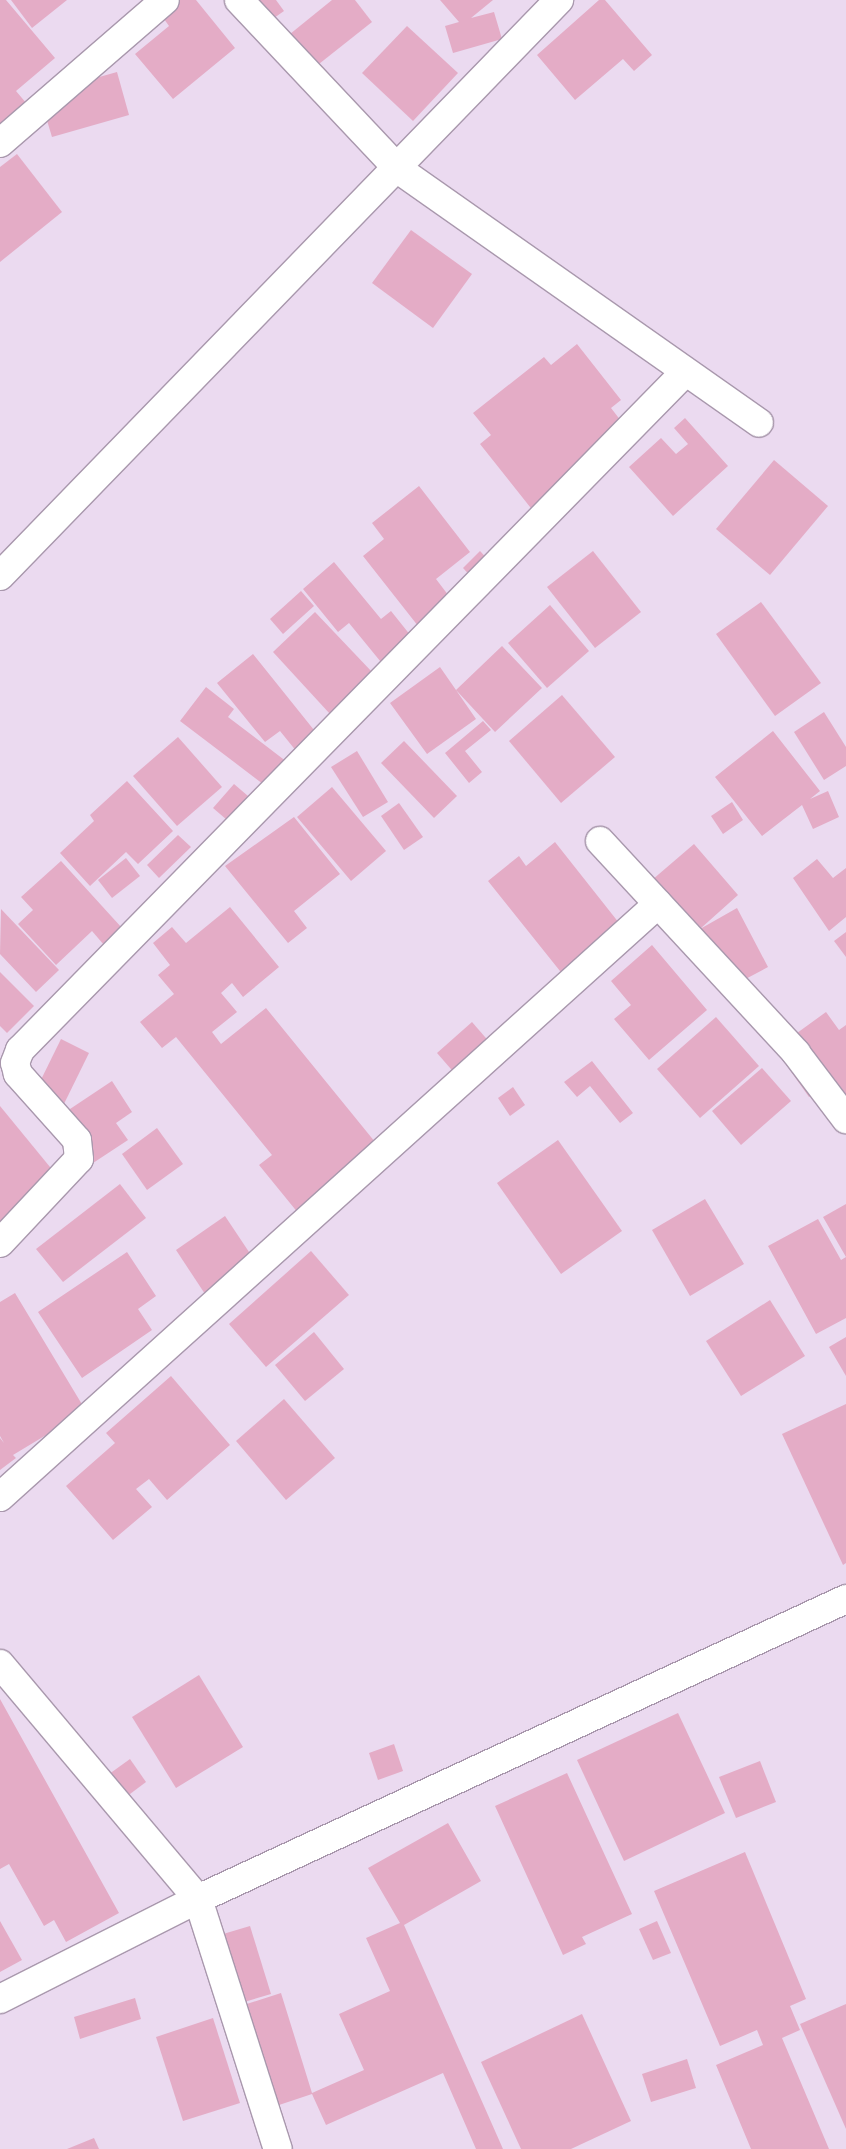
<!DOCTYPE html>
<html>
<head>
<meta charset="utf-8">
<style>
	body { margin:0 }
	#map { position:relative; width:846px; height:2149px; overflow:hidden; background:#ebdaf0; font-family:Arial,sans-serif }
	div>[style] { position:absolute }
	.building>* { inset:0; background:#e4acc6 }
	.roads { filter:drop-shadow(1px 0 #a998ad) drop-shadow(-1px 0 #a998ad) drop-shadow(0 1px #a998ad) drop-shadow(0 -1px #a998ad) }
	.street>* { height:28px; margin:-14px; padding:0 14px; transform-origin:14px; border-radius:14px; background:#fff }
	.secondary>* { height:28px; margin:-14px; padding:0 14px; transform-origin:14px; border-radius:14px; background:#fff }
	span { translate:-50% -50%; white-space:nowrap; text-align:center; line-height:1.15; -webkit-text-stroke:4px #fff; paint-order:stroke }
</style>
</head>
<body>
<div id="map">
	<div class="building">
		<i style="clip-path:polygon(0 0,6px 0,55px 58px,16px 91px,27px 104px,0 127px)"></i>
		<i style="clip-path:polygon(11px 0,67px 0,32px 28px)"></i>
		<i style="clip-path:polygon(174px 0,196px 0,235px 48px,173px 99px,135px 54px,169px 26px,159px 12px)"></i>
		<i style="clip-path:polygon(228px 0,276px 0,284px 11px,251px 34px)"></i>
		<i style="clip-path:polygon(332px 0,355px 0,372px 22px,300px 79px,274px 47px)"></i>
		<i style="clip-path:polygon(440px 0,493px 0,471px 18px,494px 12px,502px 39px,453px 53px,445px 26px,459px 22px)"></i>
		<i style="clip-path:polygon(599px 0,605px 0,652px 55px,634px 71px,623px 59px,575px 100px,537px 55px)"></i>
		<i style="clip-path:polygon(407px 26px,458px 73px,413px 121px,362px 73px)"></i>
		<i style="clip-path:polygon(117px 72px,129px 115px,52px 137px,39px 94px)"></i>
		<i style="clip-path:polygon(17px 154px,62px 212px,0 262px,0 167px)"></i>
		<i style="clip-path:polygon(411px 230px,472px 274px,433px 328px,372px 283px)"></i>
		<i style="clip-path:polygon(577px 344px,621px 400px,611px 408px,628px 430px,534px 512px,480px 444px,491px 435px,473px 413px,544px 357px,551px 365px)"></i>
		<i style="clip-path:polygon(685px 418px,728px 466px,673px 516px,629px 467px,661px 438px,676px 454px,688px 444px,674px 428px)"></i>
		<i style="clip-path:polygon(774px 460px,828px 506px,770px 575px,716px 529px)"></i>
		<i style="clip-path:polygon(419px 486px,470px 552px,436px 579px,455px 604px,422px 631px,363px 556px,384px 539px,372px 523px)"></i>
		<i style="clip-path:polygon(480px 551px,492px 564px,475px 581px,463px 568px)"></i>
		<i style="clip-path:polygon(593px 551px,641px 612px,595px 648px,547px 587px)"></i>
		<i style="clip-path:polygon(334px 562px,381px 619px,391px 611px,415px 641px,385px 667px,349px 623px,338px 632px,303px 589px)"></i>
		<i style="clip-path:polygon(301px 591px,314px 606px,283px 634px,270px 619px)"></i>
		<i style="clip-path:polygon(761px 602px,821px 683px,775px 716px,716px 634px)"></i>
		<i style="clip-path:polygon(550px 605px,589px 651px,547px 688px,508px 643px)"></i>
		<i style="clip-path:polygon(315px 612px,373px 673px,330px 714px,273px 652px)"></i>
		<i style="clip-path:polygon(502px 646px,542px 688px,495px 732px,456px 690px,476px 719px,427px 754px,390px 703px,440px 667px,456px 690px)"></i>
		<i style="clip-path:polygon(253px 654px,318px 735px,297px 752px,280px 731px,265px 742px,217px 683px)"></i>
		<i style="clip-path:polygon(206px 687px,234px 709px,228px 717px,287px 762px,267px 787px,180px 721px)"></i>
		<i style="clip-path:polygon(562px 695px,615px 757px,561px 803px,509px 741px)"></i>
		<i style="clip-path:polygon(824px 712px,846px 747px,846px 766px,824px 780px,794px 732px)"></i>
		<i style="clip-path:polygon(483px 721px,491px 730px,465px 751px,482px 772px,469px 783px,445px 753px)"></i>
		<i style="clip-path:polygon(773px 731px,820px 791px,810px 799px,828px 791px,839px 817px,813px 829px,802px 805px,762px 836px,715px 777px)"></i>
		<i style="clip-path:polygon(178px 737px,222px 787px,177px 826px,133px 776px)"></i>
		<i style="clip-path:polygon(404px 741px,457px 796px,434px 818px,381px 763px)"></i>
		<i style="clip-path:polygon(357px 751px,388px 802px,363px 817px,331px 767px)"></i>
		<i style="clip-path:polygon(127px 781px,173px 831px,138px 864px,126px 852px,90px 886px,60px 853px,94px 821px,90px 815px)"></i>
		<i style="clip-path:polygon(234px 784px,255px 802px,234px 826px,213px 808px)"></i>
		<i style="clip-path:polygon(332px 787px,386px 851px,351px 881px,297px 817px)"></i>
		<i style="clip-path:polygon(732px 802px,743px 820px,723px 834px,711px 816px)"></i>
		<i style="clip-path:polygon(399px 803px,423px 837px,404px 850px,381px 816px)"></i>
		<i style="clip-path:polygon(294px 817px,340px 874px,294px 911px,307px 928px,288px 943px,225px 866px)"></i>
		<i style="clip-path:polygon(178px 835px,191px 847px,159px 878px,147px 865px)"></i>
		<i style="clip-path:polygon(555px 842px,623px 928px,564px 976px,488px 881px,519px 856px,526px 866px)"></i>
		<i style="clip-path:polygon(694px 844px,738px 895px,700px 929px,737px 908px,768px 967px,721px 992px,645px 886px)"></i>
		<i style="clip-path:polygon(126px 858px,140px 876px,112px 898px,98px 880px)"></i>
		<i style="clip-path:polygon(817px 859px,833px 878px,846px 868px,846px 917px,829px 931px,793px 878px)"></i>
		<i style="clip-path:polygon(61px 861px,122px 928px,104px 945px,92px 931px,56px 965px,18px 924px,33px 910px,21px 897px)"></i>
		<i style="clip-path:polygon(230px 907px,279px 967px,243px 997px,232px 983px,221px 993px,237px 1012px,212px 1032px,221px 1044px,266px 1008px,384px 1153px,303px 1219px,259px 1165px,272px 1155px,176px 1037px,162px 1048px,140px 1022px,174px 994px,158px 975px,170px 965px,153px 943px,172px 927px,186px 943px)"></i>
		<i style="clip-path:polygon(1px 909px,59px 970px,36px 992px,0 954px)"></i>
		<i style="clip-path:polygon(846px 932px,846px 957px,834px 941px)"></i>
		<i style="clip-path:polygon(652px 945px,707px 1010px,649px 1060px,614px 1019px,631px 1005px,611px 981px)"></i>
		<i style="clip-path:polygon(0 972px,34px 1006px,7px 1033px,0 1026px)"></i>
		<i style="clip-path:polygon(826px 1012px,839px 1030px,846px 1025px,846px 1112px,826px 1085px,809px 1097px,775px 1049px)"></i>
		<i style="clip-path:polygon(716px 1017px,759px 1066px,700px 1118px,657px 1069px)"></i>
		<i style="clip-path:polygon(472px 1022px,498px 1052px,464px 1084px,437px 1053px)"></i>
		<i style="clip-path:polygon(61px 1039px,89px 1053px,59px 1114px,31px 1100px)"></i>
		<i style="clip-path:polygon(592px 1061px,633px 1113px,620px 1123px,590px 1086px,577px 1097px,564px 1082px)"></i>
		<i style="clip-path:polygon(762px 1068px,791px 1101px,741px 1145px,712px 1111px)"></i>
		<i style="clip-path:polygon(112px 1081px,132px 1112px,116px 1123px,128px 1140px,90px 1165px,58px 1117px)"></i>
		<i style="clip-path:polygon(513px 1087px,525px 1105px,510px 1116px,498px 1098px)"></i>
		<i style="clip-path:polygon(0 1106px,59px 1178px,0 1228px)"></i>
		<i style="clip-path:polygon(157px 1128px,183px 1164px,147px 1190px,122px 1154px)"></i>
		<i style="clip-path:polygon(558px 1140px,622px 1231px,561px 1274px,497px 1183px)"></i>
		<i style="clip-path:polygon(120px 1184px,146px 1218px,63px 1282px,36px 1249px)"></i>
		<i style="clip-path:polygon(705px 1199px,744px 1264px,690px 1296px,652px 1230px)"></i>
		<i style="clip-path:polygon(846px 1204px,846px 1318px,816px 1334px,768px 1246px,818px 1219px,841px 1260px,846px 1257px,823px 1217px)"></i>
		<i style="clip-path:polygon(225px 1216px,257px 1264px,207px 1297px,176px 1250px)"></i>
		<i style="clip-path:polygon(311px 1251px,349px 1295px,266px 1367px,229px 1324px)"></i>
		<i style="clip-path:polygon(127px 1252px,156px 1296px,138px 1309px,152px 1330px,82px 1378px,38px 1312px)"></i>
		<i style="clip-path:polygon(15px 1293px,86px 1411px,13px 1455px,16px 1458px,0 1470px,0 1438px,4px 1443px,0 1436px,0 1302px)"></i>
		<i style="clip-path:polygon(770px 1300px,805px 1356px,741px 1396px,706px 1341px)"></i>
		<i style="clip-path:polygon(314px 1332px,344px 1369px,305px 1401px,275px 1365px)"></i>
		<i style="clip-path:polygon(846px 1337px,846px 1376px,829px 1347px)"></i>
		<i style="clip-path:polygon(171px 1376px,230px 1445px,167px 1500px,149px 1479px,136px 1489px,152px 1507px,113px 1540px,66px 1486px,115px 1443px,106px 1433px)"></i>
		<i style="clip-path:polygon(284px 1399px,335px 1458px,286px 1500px,236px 1441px)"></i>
		<i style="clip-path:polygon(846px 1404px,846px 1563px,843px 1565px,782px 1434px)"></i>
		<i style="clip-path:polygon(199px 1675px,243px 1747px,176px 1788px,132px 1717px)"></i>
		<i style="clip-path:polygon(0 1699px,119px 1913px,66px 1942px,54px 1920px,44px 1926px,9px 1864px,0 1869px)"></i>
		<i style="clip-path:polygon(678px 1713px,725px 1813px,624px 1861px,577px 1760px)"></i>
		<i style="clip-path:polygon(394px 1744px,403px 1771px,378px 1780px,369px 1753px)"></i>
		<i style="clip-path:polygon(130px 1759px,146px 1782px,122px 1800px,105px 1777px)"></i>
		<i style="clip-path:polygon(760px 1761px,776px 1802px,736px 1818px,719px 1777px)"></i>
		<i style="clip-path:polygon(567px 1773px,632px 1914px,582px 1937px,586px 1944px,563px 1955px,495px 1806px)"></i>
		<i style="clip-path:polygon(448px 1823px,481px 1881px,404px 1925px,503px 2149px,476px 2149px,443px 2073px,326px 2125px,312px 2094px,279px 2105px,263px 2056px,247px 2061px,231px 2009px,281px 1993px,312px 2093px,364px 2070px,339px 2014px,390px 1991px,366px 1938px,400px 1923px,368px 1868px)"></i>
		<i style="clip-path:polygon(745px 1852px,806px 1999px,790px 2006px,800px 2030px,782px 2038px,829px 2149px,751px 2149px,716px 2065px,763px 2045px,757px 2030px,720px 2046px,654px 1891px)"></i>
		<i style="clip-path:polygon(0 1921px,22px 1960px,0 1972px)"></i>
		<i style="clip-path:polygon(657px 1921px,671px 1953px,653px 1960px,639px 1929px)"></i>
		<i style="clip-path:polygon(250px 1926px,271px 1994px,234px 2005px,213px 1937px)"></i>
		<i style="clip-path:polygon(135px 1998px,141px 2019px,80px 2039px,74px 2017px)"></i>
		<i style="clip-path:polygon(846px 2004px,846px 2129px,800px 2024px)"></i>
		<i style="clip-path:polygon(582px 2014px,631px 2121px,571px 2149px,521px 2149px,481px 2062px)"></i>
		<i style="clip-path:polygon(213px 2018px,240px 2103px,183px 2121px,156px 2037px)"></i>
		<i style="clip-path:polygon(687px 2059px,696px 2088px,651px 2102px,642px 2074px)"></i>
		<i style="clip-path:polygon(94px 2138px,99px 2149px,67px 2149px)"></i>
	</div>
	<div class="roads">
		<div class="street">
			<i style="left:239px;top:0;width:232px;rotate:46.7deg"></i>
			<i style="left:398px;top:169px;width:441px;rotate:35.1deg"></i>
			<i style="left:0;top:143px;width:218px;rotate:-40.9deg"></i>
			<i style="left:0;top:576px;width:803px;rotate:-45.86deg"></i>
			<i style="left:600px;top:841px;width:289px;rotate:47.2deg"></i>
			<i style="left:796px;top:1053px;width:83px;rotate:52.9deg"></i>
			<i style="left:0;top:1243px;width:115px;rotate:-46.8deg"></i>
			<i style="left:79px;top:1159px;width:19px;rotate:-96deg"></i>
			<i style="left:77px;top:1140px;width:89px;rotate:-131.8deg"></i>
			<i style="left:18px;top:1074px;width:11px;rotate:-105deg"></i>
			<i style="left:15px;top:1063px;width:14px;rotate:-69deg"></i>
			<i style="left:20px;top:1050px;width:950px;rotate:-45.55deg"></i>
			<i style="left:0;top:1497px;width:886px;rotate:-42.03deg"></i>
			<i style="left:0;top:1664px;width:307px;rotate:49.9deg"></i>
			<i style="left:198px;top:1899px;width:262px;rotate:72.3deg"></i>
		</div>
		<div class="secondary">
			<i style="left:0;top:1999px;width:222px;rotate:-26.8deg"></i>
			<i style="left:198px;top:1899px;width:714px;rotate:-24.84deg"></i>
		</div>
	</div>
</div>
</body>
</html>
